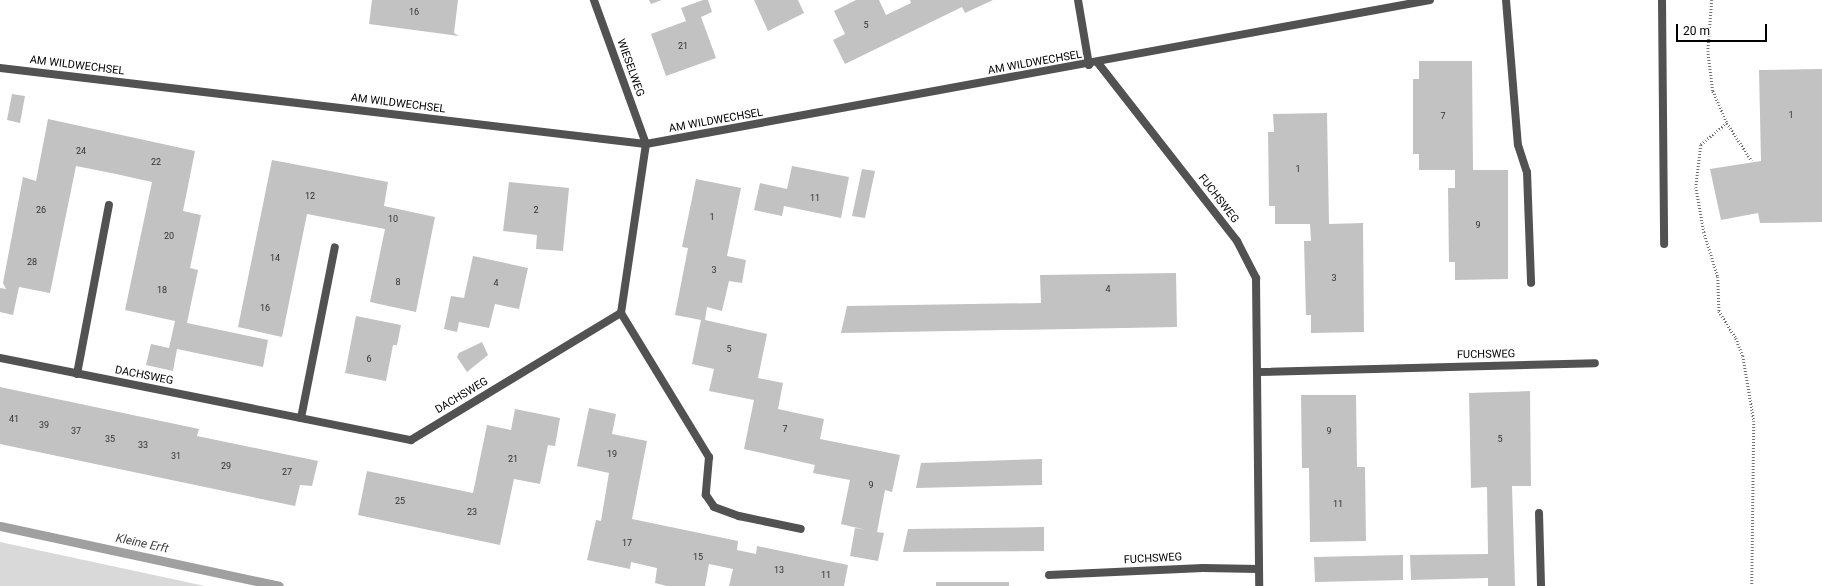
<!DOCTYPE html>
<html>
<head>
<meta charset="utf-8">
<style>
	body { margin:0 }
	#map { position:relative; width:1822px; height:586px; overflow:hidden; background:#fff; font-family:Roboto,sans-serif }
	div>[style] { position:absolute }
	.green>* { inset:0; background:#d9d9d9 }
	.stream>* { height:9px; margin:-4.5px; padding:0 4.5px; transform-origin:4.5px; border-radius:4.5px; background:#a0a0a0 }
	.building>* { inset:0; background:#c2c2c2 }
	.path>* { height:2.5px; margin-top:-1.25px; transform-origin:0; background:repeating-linear-gradient(90deg,#747474 0 1px,transparent 0 3px) }
	.lane>* { height:8px; margin:-4px; padding:0 4px; transform-origin:4px; border-radius:4px; background:#525252 }
	.street>* { height:8px; margin:-4px; padding:0 4px; transform-origin:4px; border-radius:4px; background:#525252 }
	span { translate:-50% -50%; white-space:nowrap; text-align:center; line-height:1.15; -webkit-text-stroke:3px #fff; paint-order:stroke }
	.number-label { font-size:9px; color:#303030 }
	.number-label span { -webkit-text-stroke-width:0 }
	.street-label { font-size:11px; color:#000 }
	.water-label { font-size:12px; color:#414141; font-style:italic }
	.scale { position:absolute; left:1676px; top:24px; width:91px; height:18px; box-sizing:border-box; border:2px solid #000; border-top:0; padding-left:5px; font-size:12px; line-height:14px; white-space:nowrap; color:#000; -webkit-text-stroke:3px #fff; paint-order:stroke }
</style>
</head>
<body>
<div id="map">
	<div class="green">
		<i style="clip-path:polygon(0 542px,205px 586px,0 586px)"></i>
	</div>
	<div class="stream">
		<i style="left:0;top:526px;width:285px;rotate:12.1deg"></i>
	</div>
	<div class="building">
		<i style="clip-path:polygon(372px 0,458px 0,454px 33px,459px 36px,369px 24px)"></i>
		<i style="clip-path:polygon(649px 0,662px 0,651px 4px)"></i>
		<i style="clip-path:polygon(703px 0,708px 0,712px 12px,701px 17px,716px 58px,666px 76px,651px 34px,686px 21px,681px 8px)"></i>
		<i style="clip-path:polygon(754px 0,798px 0,804px 13px,768px 31px)"></i>
		<i style="clip-path:polygon(856px 0,879px 0,886px 15px,911px 3px,910px 0,993px 0,965px 13px,962px 7px,845px 64px,833px 40px,845px 34px,834px 11px)"></i>
		<i style="clip-path:polygon(1419px 61px,1472px 61px,1473px 170px,1508px 170px,1508px 279px,1455px 280px,1455px 262px,1449px 262px,1448px 188px,1455px 188px,1455px 170px,1419px 170px,1419px 154px,1413px 154px,1413px 79px,1419px 79px)"></i>
		<i style="clip-path:polygon(1822px 69px,1822px 222px,1760px 223px,1758px 213px,1721px 220px,1710px 169px,1761px 161px,1759px 70px)"></i>
		<i style="clip-path:polygon(12px 94px,25px 96px,20px 123px,7px 120px)"></i>
		<i style="clip-path:polygon(1327px 113px,1329px 224px,1363px 223px,1364px 332px,1311px 333px,1311px 315px,1306px 315px,1304px 241px,1311px 241px,1310px 224px,1275px 224px,1275px 206px,1269px 206px,1268px 132px,1274px 132px,1273px 114px)"></i>
		<i style="clip-path:polygon(48px 119px,195px 151px,183px 211px,201px 215px,190px 268px,198px 270px,187px 323px,268px 340px,263px 367px,177px 349px,173px 371px,146px 365px,151px 344px,169px 348px,175px 321px,125px 310px,152px 182px,116px 174px,76px 166px,50px 293px,19px 287px,13px 315px,0 312px,0 288px,6px 289px,3px 283px,23px 177px,36px 181px)"></i>
		<i style="clip-path:polygon(272px 160px,388px 182px,384px 206px,435px 217px,416px 312px,370px 302px,385px 229px,307px 214px,282px 337px,238px 327px)"></i>
		<i style="clip-path:polygon(792px 166px,849px 177px,841px 218px,784px 206px,782px 216px,754px 210px,760px 183px,787px 189px)"></i>
		<i style="clip-path:polygon(862px 169px,875px 171px,865px 218px,852px 216px)"></i>
		<i style="clip-path:polygon(696px 179px,741px 188px,727px 256px,746px 260px,742px 283px,729px 281px,722px 311px,707px 307px,705px 320px,767px 334px,758px 378px,783px 383px,778px 409px,824px 419px,820px 439px,900px 455px,892px 492px,885px 490px,877px 532px,884px 533px,878px 561px,850px 556px,855px 528px,866px 530px,841px 524px,850px 480px,813px 473px,815px 465px,744px 449px,754px 400px,709px 391px,714px 369px,692px 364px,701px 320px,675px 315px,688px 248px,682px 247px)"></i>
		<i style="clip-path:polygon(509px 182px,569px 188px,563px 251px,536px 249px,537px 235px,503px 231px)"></i>
		<i style="clip-path:polygon(473px 256px,528px 268px,519px 309px,495px 304px,489px 328px,459px 322px,457px 332px,444px 329px,451px 296px,464px 298px)"></i>
		<i style="clip-path:polygon(1176px 273px,1177px 327px,841px 333px,847px 306px,1041px 303px,1040px 275px)"></i>
		<i style="clip-path:polygon(356px 316px,401px 325px,397px 345px,393px 345px,386px 381px,345px 373px)"></i>
		<i style="clip-path:polygon(482px 342px,488px 355px,467px 372px,457px 357px,459px 353px)"></i>
		<i style="clip-path:polygon(0 387px,199px 429px,197px 436px,318px 461px,312px 486px,300px 485px,295px 506px,0 444px)"></i>
		<i style="clip-path:polygon(1530px 391px,1531px 486px,1512px 486px,1515px 586px,1488px 586px,1488px 578px,1411px 580px,1410px 555px,1488px 554px,1487px 487px,1471px 488px,1469px 393px)"></i>
		<i style="clip-path:polygon(1301px 395px,1356px 395px,1357px 467px,1365px 467px,1366px 541px,1310px 542px,1309px 468px,1302px 468px)"></i>
		<i style="clip-path:polygon(589px 408px,616px 414px,612px 434px,647px 441px,632px 519px,738px 541px,737px 550px,756px 554px,757px 546px,848px 565px,844px 586px,729px 586px,733px 569px,709px 564px,705px 586px,667px 586px,655px 583px,657px 568px,631px 562px,630px 569px,587px 560px,596px 520px,601px 521px,609px 473px,577px 466px)"></i>
		<i style="clip-path:polygon(515px 409px,560px 418px,555px 446px,548px 445px,540px 484px,514px 479px,500px 545px,358px 515px,367px 471px,473px 493px,487px 425px,511px 430px)"></i>
		<i style="clip-path:polygon(1042px 459px,1042px 485px,916px 488px,921px 463px)"></i>
		<i style="clip-path:polygon(1044px 527px,1044px 551px,903px 552px,908px 529px)"></i>
		<i style="clip-path:polygon(1403px 555px,1403px 580px,1315px 582px,1314px 557px)"></i>
		<i style="clip-path:polygon(936px 582px,1009px 582px,1009px 586px,936px 586px)"></i>
	</div>
	<div class="path">
		<i style="left:1712px;top:0;width:51px;rotate:94.5deg"></i>
		<i style="left:1708px;top:51px;width:40px;rotate:82.9deg"></i>
		<i style="left:1713px;top:91px;width:35px;rotate:66deg"></i>
		<i style="left:1727px;top:123px;width:34px;rotate:140deg"></i>
		<i style="left:1701px;top:145px;width:42px;rotate:96.8deg"></i>
		<i style="left:1696px;top:187px;width:46px;rotate:79.9deg"></i>
		<i style="left:1704px;top:232px;width:47px;rotate:72.7deg"></i>
		<i style="left:1718px;top:277px;width:34px;rotate:88deg"></i>
		<i style="left:1719px;top:311px;width:32px;rotate:58deg"></i>
		<i style="left:1736px;top:338px;width:19px;rotate:69deg"></i>
		<i style="left:1743px;top:356px;width:66px;rotate:80.4deg"></i>
		<i style="left:1754px;top:421px;width:165px;rotate:90.7deg"></i>
		<i style="left:1727px;top:123px;width:45px;rotate:56.7deg"></i>
	</div>
	<div class="lane">
		<i style="left:1506px;top:0;width:145px;rotate:85.3deg"></i>
		<i style="left:1518px;top:145px;width:28px;rotate:72deg"></i>
		<i style="left:1527px;top:172px;width:111px;rotate:87.9deg"></i>
		<i style="left:1662px;top:0;width:244px;rotate:89.5deg"></i>
		<i style="left:706px;top:495px;width:14px;rotate:56deg"></i>
		<i style="left:714px;top:507px;width:27px;rotate:20deg"></i>
		<i style="left:739px;top:516px;width:63px;rotate:11.8deg"></i>
	</div>
	<div class="street">
		<i style="left:1078px;top:0;width:66px;rotate:80.4deg"></i>
		<i style="left:1098px;top:63px;width:226px;rotate:52deg"></i>
		<i style="left:1237px;top:241px;width:42px;rotate:62.8deg"></i>
		<i style="left:1256px;top:278px;width:308px;rotate:89.4deg"></i>
		<i style="left:0;top:68px;width:650px;rotate:6.71deg"></i>
		<i style="left:646px;top:144px;width:797px;rotate:-10.41deg"></i>
		<i style="left:621px;top:313px;width:169px;rotate:58.6deg"></i>
		<i style="left:709px;top:457px;width:38px;rotate:95deg"></i>
		<i style="left:0;top:358px;width:419px;rotate:11.3deg"></i>
		<i style="left:411px;top:440px;width:245px;rotate:-31.2deg"></i>
		<i style="left:621px;top:313px;width:171px;rotate:-81.6deg"></i>
		<i style="left:646px;top:144px;width:153px;rotate:-109.9deg"></i>
		<i style="left:1259px;top:372px;width:336px;rotate:-1.5deg"></i>
		<i style="left:77px;top:374px;width:172px;rotate:-79.3deg"></i>
		<i style="left:301px;top:418px;width:174px;rotate:-78.8deg"></i>
		<i style="left:1539px;top:513px;width:73px;rotate:88.4deg"></i>
		<i style="left:1049px;top:575px;width:154px;rotate:-2.6deg"></i>
		<i style="left:1203px;top:568px;width:56px;rotate:1deg"></i>
	</div>
	<div class="number-label">
		<span style="left:414px;top:12px">16</span>
		<span style="left:866px;top:25px">5</span>
		<span style="left:683px;top:46px">21</span>
		<span style="left:1791px;top:115px">1</span>
		<span style="left:1443px;top:116px">7</span>
		<span style="left:81px;top:151px">24</span>
		<span style="left:156px;top:162px">22</span>
		<span style="left:1298px;top:169px">1</span>
		<span style="left:310px;top:196px">12</span>
		<span style="left:815px;top:198px">11</span>
		<span style="left:41px;top:210px">26</span>
		<span style="left:536px;top:210px">2</span>
		<span style="left:712px;top:217px">1</span>
		<span style="left:393px;top:219px">10</span>
		<span style="left:1478px;top:225px">9</span>
		<span style="left:169px;top:236px">20</span>
		<span style="left:275px;top:258px">14</span>
		<span style="left:32px;top:262px">28</span>
		<span style="left:714px;top:270px">3</span>
		<span style="left:1334px;top:278px">3</span>
		<span style="left:398px;top:282px">8</span>
		<span style="left:496px;top:283px">4</span>
		<span style="left:1108px;top:289px">4</span>
		<span style="left:162px;top:290px">18</span>
		<span style="left:265px;top:308px">16</span>
		<span style="left:729px;top:349px">5</span>
		<span style="left:369px;top:359px">6</span>
		<span style="left:14px;top:419px">41</span>
		<span style="left:44px;top:425px">39</span>
		<span style="left:785px;top:429px">7</span>
		<span style="left:76px;top:431px">37</span>
		<span style="left:1329px;top:431px">9</span>
		<span style="left:110px;top:439px">35</span>
		<span style="left:1500px;top:439px">5</span>
		<span style="left:143px;top:445px">33</span>
		<span style="left:612px;top:454px">19</span>
		<span style="left:176px;top:456px">31</span>
		<span style="left:513px;top:459px">21</span>
		<span style="left:226px;top:466px">29</span>
		<span style="left:287px;top:472px">27</span>
		<span style="left:871px;top:485px">9</span>
		<span style="left:400px;top:501px">25</span>
		<span style="left:1338px;top:504px">11</span>
		<span style="left:472px;top:512px">23</span>
		<span style="left:627px;top:543px">17</span>
		<span style="left:698px;top:557px">15</span>
		<span style="left:779px;top:570px">13</span>
		<span style="left:826px;top:575px">11</span>
	</div>
	<div class="street-label">
		<span style="left:1035px;top:63px;rotate:-10deg">AM WILDWECHSEL</span>
		<span style="left:77px;top:66px;rotate:7deg">AM WILDWECHSEL</span>
		<span style="left:630px;top:68px;rotate:70deg">WIESELWEG</span>
		<span style="left:398px;top:104px;rotate:7deg">AM WILDWECHSEL</span>
		<span style="left:716px;top:121px;rotate:-10deg">AM WILDWECHSEL</span>
		<span style="left:1218px;top:199px;rotate:52deg">FUCHSWEG</span>
		<span style="left:1486px;top:355px;rotate:-1deg">FUCHSWEG</span>
		<span style="left:144px;top:376px;rotate:11deg">DACHSWEG</span>
		<span style="left:462px;top:396px;rotate:-31deg">DACHSWEG</span>
		<span style="left:1153px;top:559px;rotate:-3deg">FUCHSWEG</span>
	</div>
	<div class="water-label">
		<span style="left:142px;top:544px;rotate:12deg">Kleine Erft</span>
	</div>
	<div class="scale">20 m</div>
</div>
</body>
</html>
